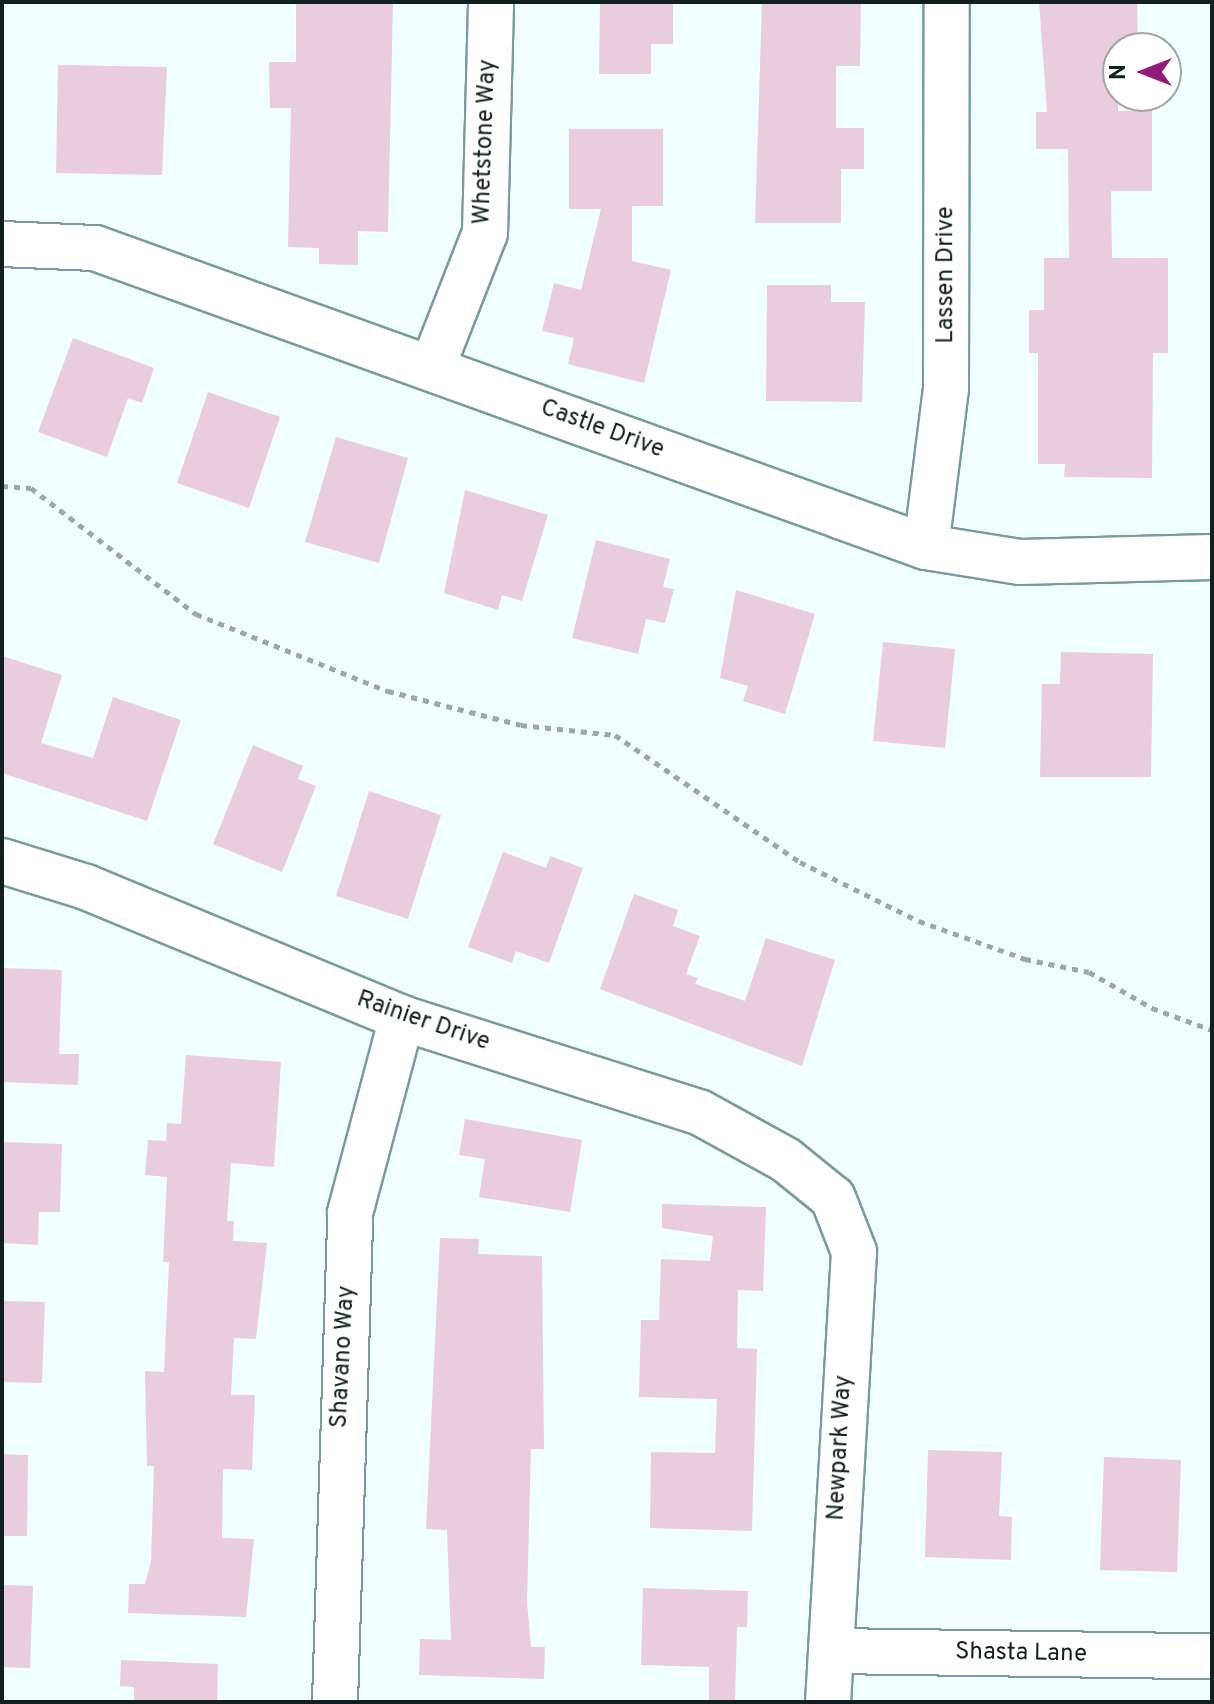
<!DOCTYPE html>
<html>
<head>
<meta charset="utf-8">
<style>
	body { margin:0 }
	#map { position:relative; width:1214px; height:1704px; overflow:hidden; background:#f0fefe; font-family:Overpass,sans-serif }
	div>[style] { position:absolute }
	.building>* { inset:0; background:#e9cddf }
	.path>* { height:5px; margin-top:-2.5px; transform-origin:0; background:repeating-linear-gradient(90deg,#9aa8a7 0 6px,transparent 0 12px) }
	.roads { filter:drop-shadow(2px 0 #799b9b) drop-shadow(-2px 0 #799b9b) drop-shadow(0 2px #799b9b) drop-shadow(0 -2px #799b9b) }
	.minor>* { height:44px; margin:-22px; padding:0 22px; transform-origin:22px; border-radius:22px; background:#fff }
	span { translate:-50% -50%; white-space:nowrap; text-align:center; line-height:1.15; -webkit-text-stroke:7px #fff; paint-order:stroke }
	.street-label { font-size:24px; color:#111f1e }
	.frame { position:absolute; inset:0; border:4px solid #111f1e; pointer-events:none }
	.north { position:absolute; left:1102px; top:32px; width:80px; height:80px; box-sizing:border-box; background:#fff; border:2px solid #a0a5a5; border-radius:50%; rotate:270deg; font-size:22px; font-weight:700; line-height:32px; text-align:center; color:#111f1e }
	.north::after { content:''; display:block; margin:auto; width:28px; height:36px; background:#921b79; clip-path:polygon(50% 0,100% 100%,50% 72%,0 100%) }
</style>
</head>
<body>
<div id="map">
	<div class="building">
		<i style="clip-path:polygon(296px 2px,393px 2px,388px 232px,358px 231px,358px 265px,319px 264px,319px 248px,288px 247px,291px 108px,270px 108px,269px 62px,296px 62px)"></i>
		<i style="clip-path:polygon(600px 2px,673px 2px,673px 44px,651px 44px,651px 74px,599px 74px)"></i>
		<i style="clip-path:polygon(762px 2px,861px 2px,860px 66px,836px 66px,836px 128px,864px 128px,864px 169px,841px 169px,841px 223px,755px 223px)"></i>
		<i style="clip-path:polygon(1039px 2px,1137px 2px,1138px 48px,1118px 48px,1118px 111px,1152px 111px,1152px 191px,1111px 191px,1112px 258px,1168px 258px,1168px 353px,1153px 353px,1152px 478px,1064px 477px,1065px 464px,1038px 464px,1038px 353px,1029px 353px,1029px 310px,1044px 310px,1044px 258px,1069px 258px,1068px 149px,1036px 149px,1036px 112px,1047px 112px)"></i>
		<i style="clip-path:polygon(58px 65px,167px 67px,162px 175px,56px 173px)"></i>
		<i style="clip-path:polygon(569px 129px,663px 129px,663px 206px,632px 206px,632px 261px,671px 270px,644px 383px,568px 364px,574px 338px,542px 331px,554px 283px,581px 290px,601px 209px,569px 209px)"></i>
		<i style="clip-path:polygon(767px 285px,831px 285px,831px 302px,865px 302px,862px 402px,766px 401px)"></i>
		<i style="clip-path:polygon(73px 338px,154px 368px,142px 403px,128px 398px,107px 457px,38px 432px)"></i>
		<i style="clip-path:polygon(208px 392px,280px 417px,249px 508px,177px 483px)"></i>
		<i style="clip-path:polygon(336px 437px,408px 458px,379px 563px,305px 542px)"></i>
		<i style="clip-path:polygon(465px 490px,548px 515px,522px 601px,502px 595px,498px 610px,444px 593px)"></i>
		<i style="clip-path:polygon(596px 540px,670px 559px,663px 587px,674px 589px,665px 623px,646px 619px,638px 654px,572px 638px)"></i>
		<i style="clip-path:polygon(736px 590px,815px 614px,785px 714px,743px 701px,748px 686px,720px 678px)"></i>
		<i style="clip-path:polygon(883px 642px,955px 649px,945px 748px,873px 741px)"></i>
		<i style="clip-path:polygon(1061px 652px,1153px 654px,1151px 777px,1040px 777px,1042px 684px,1060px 684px)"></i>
		<i style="clip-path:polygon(2px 656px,62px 675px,41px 743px,93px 758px,113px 697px,181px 720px,147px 821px,2px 773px)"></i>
		<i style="clip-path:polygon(253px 745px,303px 766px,298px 779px,316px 786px,282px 872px,213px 844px)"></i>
		<i style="clip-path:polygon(369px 791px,441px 815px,408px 919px,336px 896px)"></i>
		<i style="clip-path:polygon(503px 852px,546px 868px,550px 856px,583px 868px,549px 963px,516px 951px,512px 963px,468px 947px)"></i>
		<i style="clip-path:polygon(634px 894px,678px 910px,673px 926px,700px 936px,686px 974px,698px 978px,695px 984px,745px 1001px,766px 938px,835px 960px,802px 1066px,600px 989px)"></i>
		<i style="clip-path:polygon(2px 968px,62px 970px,59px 1054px,79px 1054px,78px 1085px,2px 1082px)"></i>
		<i style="clip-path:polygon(186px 1055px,281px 1062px,274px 1167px,231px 1163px,227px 1221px,234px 1221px,233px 1241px,267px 1243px,256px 1339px,234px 1338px,231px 1395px,255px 1395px,252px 1470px,223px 1469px,222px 1538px,254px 1539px,246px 1617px,128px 1613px,129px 1584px,145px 1584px,151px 1562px,154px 1466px,147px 1466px,145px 1371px,164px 1372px,169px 1262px,163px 1262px,167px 1177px,145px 1175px,148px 1140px,166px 1141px,167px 1123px,181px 1124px)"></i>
		<i style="clip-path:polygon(465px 1119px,582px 1140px,570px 1212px,479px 1197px,485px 1159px,459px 1155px)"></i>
		<i style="clip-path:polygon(2px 1142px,62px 1144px,60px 1212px,39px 1212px,38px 1245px,2px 1243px)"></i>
		<i style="clip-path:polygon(662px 1204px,766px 1207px,763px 1291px,738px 1290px,737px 1348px,757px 1349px,752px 1531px,650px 1528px,651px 1452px,715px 1453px,717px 1399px,639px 1397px,641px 1320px,659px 1320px,661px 1259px,710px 1261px,713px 1236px,662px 1228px)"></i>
		<i style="clip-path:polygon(440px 1238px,479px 1239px,478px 1254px,542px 1256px,544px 1449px,531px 1449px,527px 1602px,531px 1647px,545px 1647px,544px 1679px,419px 1675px,420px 1639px,451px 1640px,447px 1530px,426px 1529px)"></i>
		<i style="clip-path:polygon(2px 1301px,45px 1302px,42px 1383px,2px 1382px)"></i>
		<i style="clip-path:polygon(928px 1450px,1002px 1452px,999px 1516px,1012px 1517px,1011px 1560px,925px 1557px)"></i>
		<i style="clip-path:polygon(2px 1454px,28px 1455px,27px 1536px,2px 1536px)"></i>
		<i style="clip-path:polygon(1104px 1457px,1181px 1460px,1177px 1572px,1100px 1570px)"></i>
		<i style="clip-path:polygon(2px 1585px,33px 1586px,30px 1668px,2px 1667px)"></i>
		<i style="clip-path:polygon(643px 1588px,748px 1591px,747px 1627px,737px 1627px,735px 1702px,709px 1702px,709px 1667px,641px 1665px)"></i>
		<i style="clip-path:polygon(121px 1660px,218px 1664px,217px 1702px,134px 1702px,134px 1687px,120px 1686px)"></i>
	</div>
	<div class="path">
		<i style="left:2px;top:486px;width:29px;rotate:4deg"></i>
		<i style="left:31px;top:488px;width:208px;rotate:37.4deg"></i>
		<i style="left:196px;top:614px;width:207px;rotate:21.9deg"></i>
		<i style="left:388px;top:691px;width:137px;rotate:14.3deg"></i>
		<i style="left:521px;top:725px;width:95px;rotate:6.1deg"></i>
		<i style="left:615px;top:735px;width:224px;rotate:34.5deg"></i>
		<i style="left:800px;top:862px;width:133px;rotate:26.4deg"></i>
		<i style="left:919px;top:921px;width:113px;rotate:19.7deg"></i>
		<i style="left:1025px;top:959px;width:65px;rotate:11.5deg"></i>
		<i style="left:1089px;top:972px;width:73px;rotate:29.7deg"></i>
		<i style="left:1152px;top:1008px;width:64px;rotate:20.1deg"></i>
	</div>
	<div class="roads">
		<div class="minor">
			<i style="left:2px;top:244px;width:93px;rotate:2.5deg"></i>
			<i style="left:95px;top:248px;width:883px;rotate:19.79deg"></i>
			<i style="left:926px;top:547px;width:95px;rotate:9.1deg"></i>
			<i style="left:1020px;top:562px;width:192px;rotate:-1.5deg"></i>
			<i style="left:432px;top:368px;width:145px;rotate:-68.6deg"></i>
			<i style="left:485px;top:233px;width:231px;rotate:-88.5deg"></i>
			<i style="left:926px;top:547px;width:160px;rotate:-82.8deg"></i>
			<i style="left:946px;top:388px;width:386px;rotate:-89.9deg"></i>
			<i style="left:2px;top:861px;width:88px;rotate:17.2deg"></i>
			<i style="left:86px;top:887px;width:342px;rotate:22.5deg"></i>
			<i style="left:402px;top:1018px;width:312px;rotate:17.6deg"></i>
			<i style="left:699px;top:1112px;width:99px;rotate:28.9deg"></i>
			<i style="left:786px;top:1160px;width:60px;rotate:39deg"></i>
			<i style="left:833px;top:1198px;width:58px;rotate:68.7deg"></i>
			<i style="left:854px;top:1252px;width:451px;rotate:93.3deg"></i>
			<i style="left:831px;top:1651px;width:381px;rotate:0.8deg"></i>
			<i style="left:335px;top:1702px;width:489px;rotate:-88.2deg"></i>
			<i style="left:350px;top:1213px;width:202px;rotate:-75.1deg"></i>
		</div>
	</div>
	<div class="street-label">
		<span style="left:486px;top:142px;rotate:-88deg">Whetstone Way</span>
		<span style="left:947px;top:275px;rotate:-90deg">Lassen Drive</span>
		<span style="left:602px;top:430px;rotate:20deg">Castle Drive</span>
		<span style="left:423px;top:1022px;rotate:19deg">Rainier Drive</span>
		<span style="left:344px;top:1357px;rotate:-87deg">Shavano Way</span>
		<span style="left:841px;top:1448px;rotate:-87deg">Newpark Way</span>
		<span style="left:1021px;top:1654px;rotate:1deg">Shasta Lane</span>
	</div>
	<div class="frame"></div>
	<div class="north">N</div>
</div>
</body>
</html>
